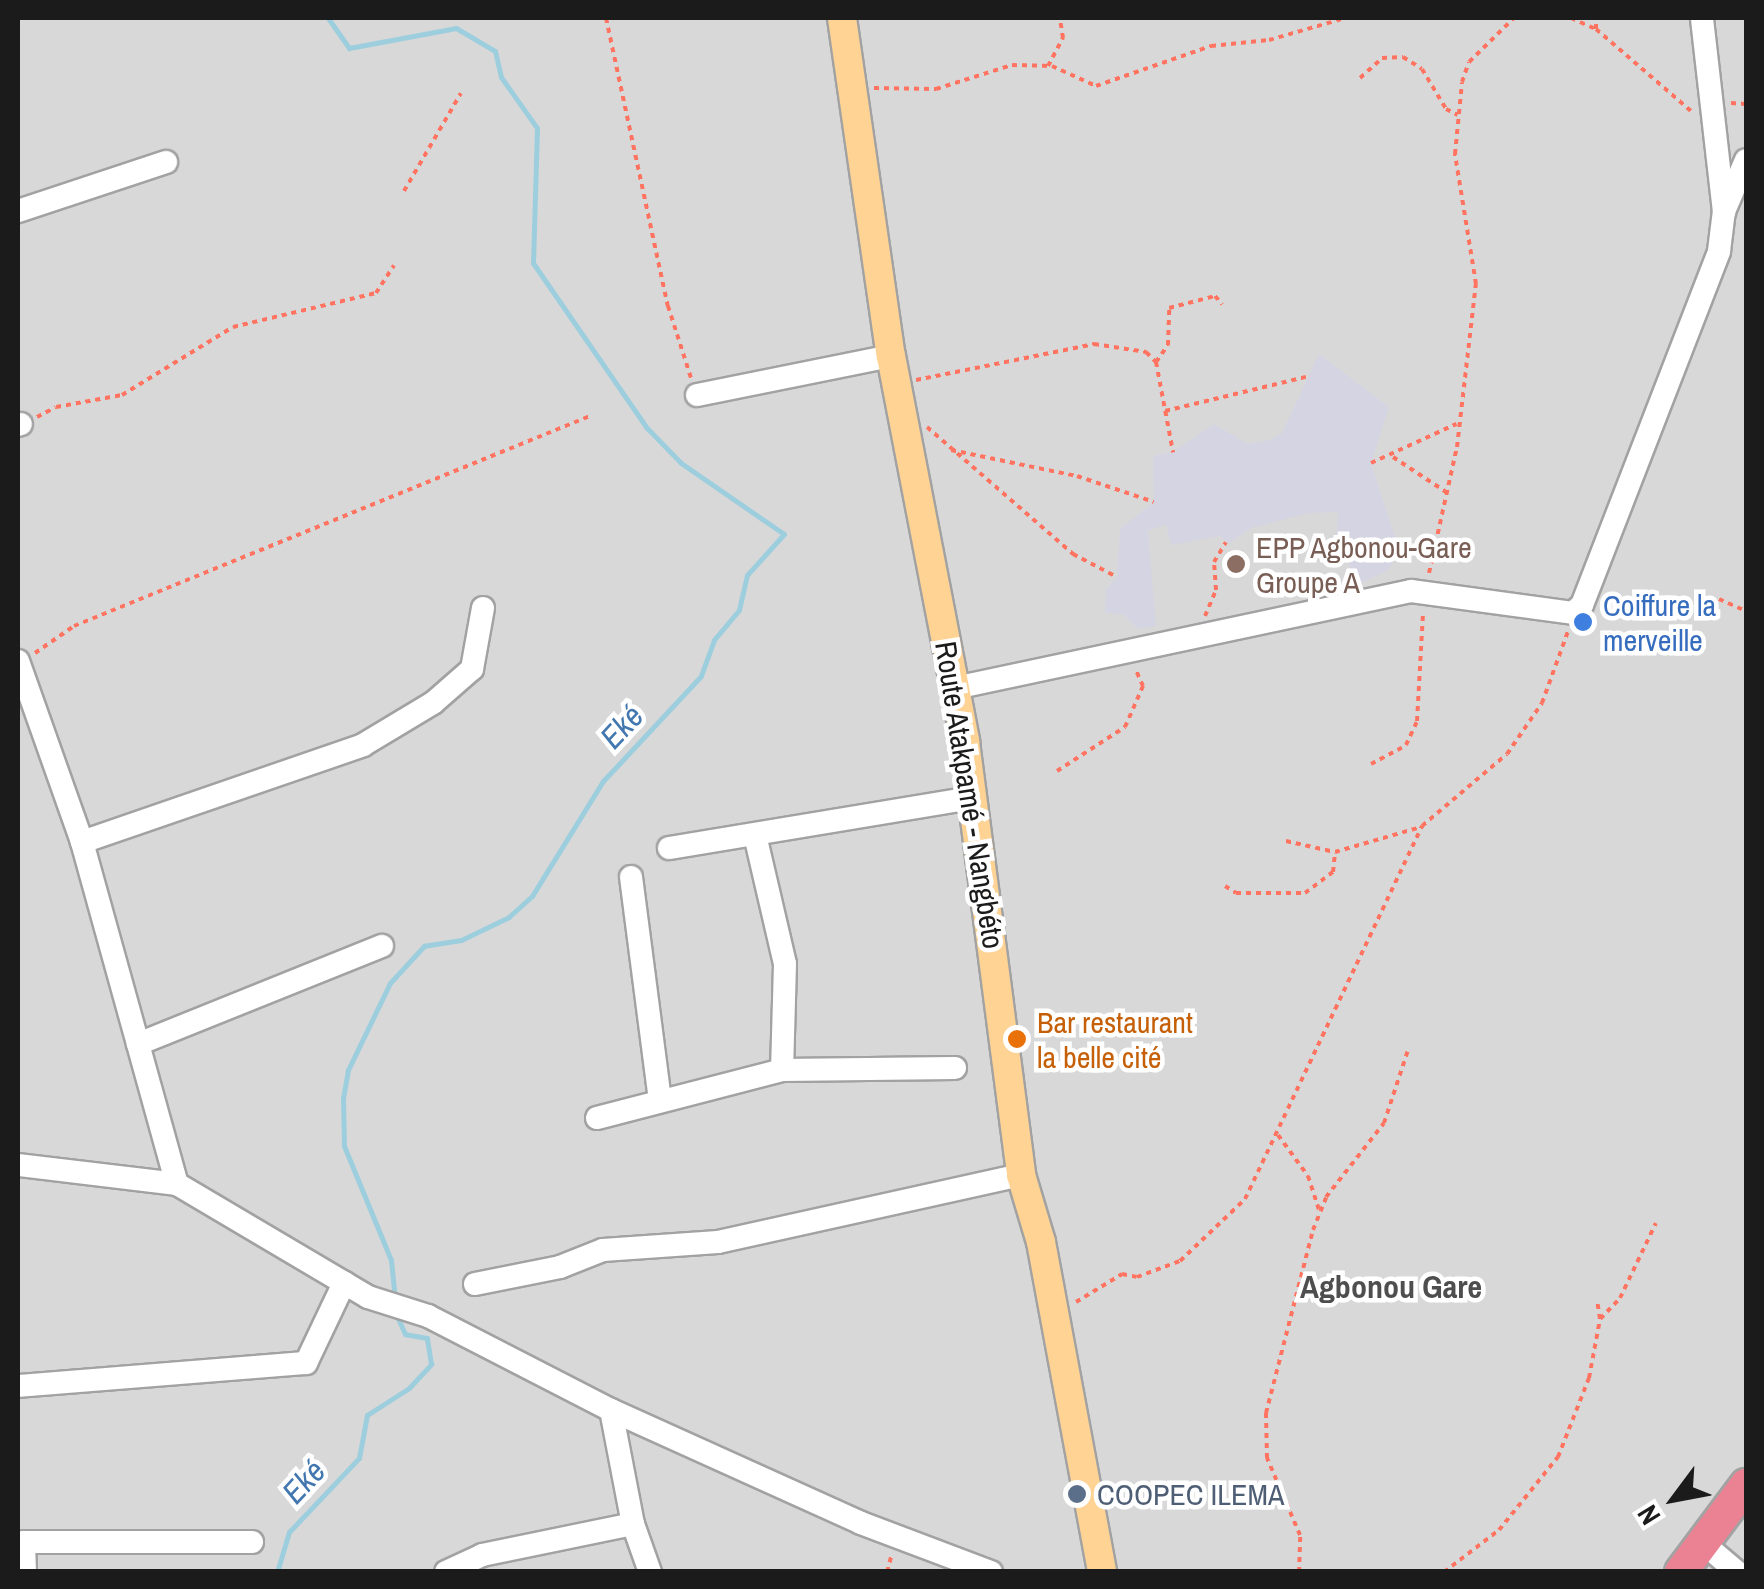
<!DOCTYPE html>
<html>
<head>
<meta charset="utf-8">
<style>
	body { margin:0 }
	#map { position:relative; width:1764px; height:1589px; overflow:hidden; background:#eee9e0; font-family:"Archivo Narrow",sans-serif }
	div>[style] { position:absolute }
	.residential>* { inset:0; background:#d9d8d8 }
	.plaza>* { inset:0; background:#d5d4e3 }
	.stream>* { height:5px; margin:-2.5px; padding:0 2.5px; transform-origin:2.5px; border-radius:2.5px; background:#9dcede }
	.path>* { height:4px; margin-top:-2px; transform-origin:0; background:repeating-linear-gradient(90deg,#ff7360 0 5px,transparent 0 10px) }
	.roads { filter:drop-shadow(2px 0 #a2a2a2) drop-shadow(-2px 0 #a2a2a2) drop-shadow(0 2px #a2a2a2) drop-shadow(0 -2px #a2a2a2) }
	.minor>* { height:22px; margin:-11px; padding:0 11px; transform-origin:11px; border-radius:11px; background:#fff }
	.major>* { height:28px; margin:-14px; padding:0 14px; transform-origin:14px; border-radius:14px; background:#ffd394 }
	.highway>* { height:32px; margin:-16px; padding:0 16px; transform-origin:16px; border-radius:16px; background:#eb8293 }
	.dots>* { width:28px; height:28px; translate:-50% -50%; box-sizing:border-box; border:5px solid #fff; border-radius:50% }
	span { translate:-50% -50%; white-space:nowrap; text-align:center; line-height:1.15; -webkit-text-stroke:9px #fff; paint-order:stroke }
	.education-label { font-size:30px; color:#785e54 }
	.left { translate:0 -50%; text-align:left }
	.shop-label { font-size:30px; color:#366cbe }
	.street-label { font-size:30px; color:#1b1b1b }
	.food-label { font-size:30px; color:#c56008 }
	.service-label { font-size:30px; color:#4e5e75 }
	.water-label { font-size:32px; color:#4377af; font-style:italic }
	.neighbourhood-label { font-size:32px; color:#4e4e4e; font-weight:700 }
	.frame { position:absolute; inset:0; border:20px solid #1b1b1b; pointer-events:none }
	.north { position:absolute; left:1624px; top:1449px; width:100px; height:100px; -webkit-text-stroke:8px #fff; paint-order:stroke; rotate:238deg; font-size:28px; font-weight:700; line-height:40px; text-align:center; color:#1b1b1b }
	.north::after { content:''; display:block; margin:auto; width:35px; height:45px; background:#1b1b1b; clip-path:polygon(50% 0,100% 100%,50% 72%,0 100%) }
</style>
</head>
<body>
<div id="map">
	<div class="residential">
		<i style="clip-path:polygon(18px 18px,1746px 18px,1746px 1571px,18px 1571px)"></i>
	</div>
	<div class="plaza">
		<i style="clip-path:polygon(1319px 354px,1389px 407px,1371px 463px,1400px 552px,1388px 570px,1356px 586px,1348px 560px,1334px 563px,1338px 512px,1308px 513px,1251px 528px,1228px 544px,1220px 536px,1171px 545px,1166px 525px,1148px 530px,1156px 626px,1138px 629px,1124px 615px,1105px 612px,1106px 590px,1117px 577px,1120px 529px,1154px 502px,1153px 456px,1173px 452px,1214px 424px,1248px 444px,1270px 440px,1282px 433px)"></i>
	</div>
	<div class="stream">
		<i style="left:328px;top:18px;width:37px;rotate:55deg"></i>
		<i style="left:349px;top:48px;width:109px;rotate:-10.6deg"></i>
		<i style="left:456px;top:28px;width:45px;rotate:30.5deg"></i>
		<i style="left:495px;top:51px;width:27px;rotate:77deg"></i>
		<i style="left:501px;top:77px;width:62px;rotate:54.8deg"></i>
		<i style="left:537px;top:128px;width:135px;rotate:91.7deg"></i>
		<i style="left:533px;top:263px;width:201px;rotate:55.4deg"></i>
		<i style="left:647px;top:428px;width:49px;rotate:45.8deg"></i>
		<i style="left:681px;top:463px;width:125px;rotate:34.6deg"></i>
		<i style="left:784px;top:534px;width:55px;rotate:132.1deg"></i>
		<i style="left:747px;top:575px;width:36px;rotate:103deg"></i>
		<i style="left:739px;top:610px;width:39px;rotate:130deg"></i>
		<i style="left:714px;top:640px;width:38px;rotate:110deg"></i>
		<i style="left:701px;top:676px;width:144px;rotate:133deg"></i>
		<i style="left:603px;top:781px;width:135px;rotate:121.7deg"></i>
		<i style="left:532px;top:896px;width:31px;rotate:138deg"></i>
		<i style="left:509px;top:917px;width:53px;rotate:154.4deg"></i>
		<i style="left:461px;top:940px;width:37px;rotate:171deg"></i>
		<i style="left:424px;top:946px;width:50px;rotate:132.6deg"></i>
		<i style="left:390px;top:983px;width:97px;rotate:115.8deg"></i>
		<i style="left:348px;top:1070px;width:29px;rotate:100deg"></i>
		<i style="left:343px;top:1099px;width:47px;rotate:88.8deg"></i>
		<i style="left:344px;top:1146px;width:123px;rotate:67.6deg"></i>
		<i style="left:391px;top:1260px;width:40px;rotate:84.3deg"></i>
		<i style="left:277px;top:1572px;width:42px;rotate:-73.3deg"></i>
		<i style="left:289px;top:1532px;width:102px;rotate:-46.6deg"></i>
		<i style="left:359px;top:1458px;width:44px;rotate:-79.5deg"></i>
		<i style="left:367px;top:1415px;width:50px;rotate:-32.7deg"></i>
		<i style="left:409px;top:1388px;width:33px;rotate:-47deg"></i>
		<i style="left:431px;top:1364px;width:26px;rotate:-99deg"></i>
		<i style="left:427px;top:1338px;width:22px;rotate:-170deg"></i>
		<i style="left:405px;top:1334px;width:20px;rotate:-114deg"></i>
	</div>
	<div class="path">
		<i style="left:606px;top:18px;width:295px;rotate:77.9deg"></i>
		<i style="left:668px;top:306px;width:76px;rotate:72.3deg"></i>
		<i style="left:1498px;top:18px;width:5px"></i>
		<i style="left:1571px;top:18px;width:27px;rotate:24deg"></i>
		<i style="left:1596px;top:29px;width:127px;rotate:40.8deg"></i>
		<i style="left:1596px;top:29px;width:11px;rotate:-90deg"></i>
		<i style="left:1048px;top:66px;width:32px;rotate:-62deg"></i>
		<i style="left:1063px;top:38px;width:20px;rotate:-99deg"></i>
		<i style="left:1360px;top:78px;width:30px;rotate:-42deg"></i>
		<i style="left:1382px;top:58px;width:21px;rotate:-3deg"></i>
		<i style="left:1403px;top:57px;width:22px;rotate:32deg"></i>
		<i style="left:1422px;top:69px;width:47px;rotate:59deg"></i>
		<i style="left:1446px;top:109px;width:13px;rotate:27deg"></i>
		<i style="left:874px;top:88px;width:62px;rotate:0.9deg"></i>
		<i style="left:936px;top:89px;width:80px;rotate:-17.5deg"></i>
		<i style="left:1012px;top:65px;width:40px;rotate:1.4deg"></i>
		<i style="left:1052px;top:66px;width:48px;rotate:24.4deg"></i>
		<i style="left:1096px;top:86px;width:122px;rotate:-19.2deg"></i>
		<i style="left:1211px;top:46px;width:58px;rotate:-5.9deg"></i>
		<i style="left:1269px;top:40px;width:79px;rotate:-16.1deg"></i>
		<i style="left:1731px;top:103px;width:15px;rotate:4deg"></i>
		<i style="left:404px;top:191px;width:113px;rotate:-59.8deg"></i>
		<i style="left:1156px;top:362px;width:21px;rotate:-55deg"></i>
		<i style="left:1168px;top:345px;width:37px;rotate:-88deg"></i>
		<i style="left:1169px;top:308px;width:48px;rotate:-14.6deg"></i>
		<i style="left:1215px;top:296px;width:11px;rotate:49deg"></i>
		<i style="left:916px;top:380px;width:182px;rotate:-11.4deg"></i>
		<i style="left:1094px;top:344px;width:53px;rotate:8.7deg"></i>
		<i style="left:1146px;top:352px;width:14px;rotate:45deg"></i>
		<i style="left:1156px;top:362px;width:92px;rotate:79.3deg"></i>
		<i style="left:1165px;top:411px;width:145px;rotate:-13.6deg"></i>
		<i style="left:37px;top:417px;width:21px;rotate:-28deg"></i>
		<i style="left:56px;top:407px;width:67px;rotate:-10.3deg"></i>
		<i style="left:122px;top:395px;width:130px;rotate:-31.5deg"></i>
		<i style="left:233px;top:327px;width:147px;rotate:-13.4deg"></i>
		<i style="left:376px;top:293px;width:33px;rotate:-57deg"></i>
		<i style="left:927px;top:427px;width:194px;rotate:41deg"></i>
		<i style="left:1073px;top:554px;width:50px;rotate:27.6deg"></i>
		<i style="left:951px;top:450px;width:129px;rotate:11.7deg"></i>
		<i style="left:1077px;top:476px;width:81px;rotate:18.7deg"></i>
		<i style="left:1393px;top:457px;width:64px;rotate:33.4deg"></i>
		<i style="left:1371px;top:463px;width:94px;rotate:-24.6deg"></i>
		<i style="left:1429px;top:573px;width:129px;rotate:-77.5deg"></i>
		<i style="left:1457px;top:447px;width:164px;rotate:-83.4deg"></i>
		<i style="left:1476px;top:284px;width:132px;rotate:-99.2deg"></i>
		<i style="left:1455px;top:154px;width:72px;rotate:-84.4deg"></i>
		<i style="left:1462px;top:82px;width:21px;rotate:-71deg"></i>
		<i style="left:1469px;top:62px;width:63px;rotate:-44.4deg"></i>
		<i style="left:1719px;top:599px;width:30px;rotate:24deg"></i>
		<i style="left:1205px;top:616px;width:28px;rotate:-67deg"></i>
		<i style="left:1216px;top:590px;width:28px;rotate:-94deg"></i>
		<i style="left:1214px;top:562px;width:23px;rotate:-59deg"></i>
		<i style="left:35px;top:653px;width:47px;rotate:-34.7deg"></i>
		<i style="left:74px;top:626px;width:557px;rotate:-22.15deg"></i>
		<i style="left:1371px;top:764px;width:40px;rotate:-28deg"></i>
		<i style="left:1406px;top:745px;width:26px;rotate:-65deg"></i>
		<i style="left:1417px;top:721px;width:109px;rotate:-86.8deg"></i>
		<i style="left:1057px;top:771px;width:81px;rotate:-32.9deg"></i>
		<i style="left:1125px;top:727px;width:45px;rotate:-66.3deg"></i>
		<i style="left:1143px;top:686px;width:20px;rotate:-114deg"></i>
		<i style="left:1286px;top:841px;width:50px;rotate:12.7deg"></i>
		<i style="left:1335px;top:852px;width:90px;rotate:-16.2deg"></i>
		<i style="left:1225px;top:886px;width:13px;rotate:32deg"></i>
		<i style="left:1236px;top:893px;width:69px"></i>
		<i style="left:1305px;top:893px;width:35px;rotate:-37deg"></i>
		<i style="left:1333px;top:872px;width:20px;rotate:-84deg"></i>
		<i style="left:1278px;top:1135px;width:51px;rotate:53.8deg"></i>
		<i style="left:1308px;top:1176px;width:38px;rotate:72deg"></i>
		<i style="left:1076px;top:1302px;width:54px;rotate:-31.3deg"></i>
		<i style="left:1122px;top:1274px;width:15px;rotate:11deg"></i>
		<i style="left:1137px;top:1277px;width:46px;rotate:-20.4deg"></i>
		<i style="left:1180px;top:1261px;width:90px;rotate:-43.6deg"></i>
		<i style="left:1245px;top:1199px;width:413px;rotate:-64.6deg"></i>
		<i style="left:1422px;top:826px;width:111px;rotate:-40.3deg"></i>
		<i style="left:1507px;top:754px;width:62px;rotate:-55.5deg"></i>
		<i style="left:1542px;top:703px;width:77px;rotate:-70.1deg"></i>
		<i style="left:1600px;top:1319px;width:29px;rotate:-46deg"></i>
		<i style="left:1620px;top:1298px;width:83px;rotate:-64.4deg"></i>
		<i style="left:887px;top:1572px;width:16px;rotate:-75deg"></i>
		<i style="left:1299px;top:1572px;width:37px;rotate:-88deg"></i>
		<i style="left:1300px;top:1535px;width:84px;rotate:-113.2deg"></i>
		<i style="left:1267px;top:1458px;width:45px;rotate:-91.3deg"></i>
		<i style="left:1266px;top:1413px;width:189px;rotate:-75.6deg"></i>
		<i style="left:1313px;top:1230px;width:35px;rotate:-68deg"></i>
		<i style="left:1326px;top:1197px;width:94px;rotate:-51.9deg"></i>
		<i style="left:1384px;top:1123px;width:77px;rotate:-71.8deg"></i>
		<i style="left:1444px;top:1572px;width:69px;rotate:-37.4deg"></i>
		<i style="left:1499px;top:1530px;width:94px;rotate:-51.1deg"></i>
		<i style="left:1558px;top:1457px;width:85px;rotate:-68.6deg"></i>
		<i style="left:1589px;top:1378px;width:60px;rotate:-79.4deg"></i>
		<i style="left:1600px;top:1319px;width:19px;rotate:-99deg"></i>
	</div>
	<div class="roads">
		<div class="minor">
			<i style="left:1725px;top:209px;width:53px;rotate:-66.8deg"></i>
			<i style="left:18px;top:211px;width:156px;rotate:-18.3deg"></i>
			<i style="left:697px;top:395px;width:198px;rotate:-11.4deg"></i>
			<i style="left:18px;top:425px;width:3px;rotate:-18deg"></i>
			<i style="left:18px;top:661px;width:192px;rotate:70.5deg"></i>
			<i style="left:82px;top:842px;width:355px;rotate:74.5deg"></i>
			<i style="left:955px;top:688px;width:466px;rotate:-12deg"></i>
			<i style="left:1411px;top:591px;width:163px;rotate:7.7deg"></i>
			<i style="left:1573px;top:613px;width:12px;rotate:-42deg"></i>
			<i style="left:1582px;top:605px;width:380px;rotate:-68.8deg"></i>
			<i style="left:1719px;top:251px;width:39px;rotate:-83deg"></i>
			<i style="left:1724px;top:212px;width:195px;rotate:-96.5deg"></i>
			<i style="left:755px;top:835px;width:132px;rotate:76.9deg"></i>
			<i style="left:785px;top:964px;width:106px;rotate:91.6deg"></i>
			<i style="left:82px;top:842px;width:297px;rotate:-19deg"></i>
			<i style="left:363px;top:745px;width:82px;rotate:-31deg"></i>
			<i style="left:433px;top:703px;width:52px;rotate:-41.1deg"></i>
			<i style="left:472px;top:669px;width:62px;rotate:-79.8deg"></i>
			<i style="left:669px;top:848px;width:307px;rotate:-9.4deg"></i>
			<i style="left:631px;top:877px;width:224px;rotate:82.6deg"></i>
			<i style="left:138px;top:1044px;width:263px;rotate:-21.9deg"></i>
			<i style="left:597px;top:1118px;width:191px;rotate:-14.5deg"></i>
			<i style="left:782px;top:1070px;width:173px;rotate:-0.7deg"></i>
			<i style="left:18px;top:1165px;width:160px;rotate:6.8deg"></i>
			<i style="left:177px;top:1184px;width:222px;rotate:30.6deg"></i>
			<i style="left:368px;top:1297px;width:63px;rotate:17.6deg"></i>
			<i style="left:428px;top:1316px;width:206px;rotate:27.2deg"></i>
			<i style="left:611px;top:1410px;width:274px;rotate:24.3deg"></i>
			<i style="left:861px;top:1523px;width:139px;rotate:20.7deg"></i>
			<i style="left:475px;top:1284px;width:87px;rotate:-11.3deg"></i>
			<i style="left:560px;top:1267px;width:46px;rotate:-21.6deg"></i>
			<i style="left:603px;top:1250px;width:115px;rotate:-4deg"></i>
			<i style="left:718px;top:1242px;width:310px;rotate:-12.5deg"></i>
			<i style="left:18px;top:1386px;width:289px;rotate:-4.6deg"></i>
			<i style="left:306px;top:1363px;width:89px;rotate:-64.6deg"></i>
			<i style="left:611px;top:1410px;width:116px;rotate:79.1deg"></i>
			<i style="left:633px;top:1524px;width:51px;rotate:70.5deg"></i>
			<i style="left:1703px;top:1543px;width:45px;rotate:40.5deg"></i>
			<i style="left:25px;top:1572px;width:30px;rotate:-92deg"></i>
			<i style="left:24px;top:1542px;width:228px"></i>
			<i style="left:446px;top:1572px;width:40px;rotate:-25deg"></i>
			<i style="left:482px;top:1555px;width:154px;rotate:-11.6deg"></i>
		</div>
		<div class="major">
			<i style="left:842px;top:18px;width:342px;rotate:81.8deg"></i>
			<i style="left:891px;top:356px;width:393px;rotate:79.1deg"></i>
			<i style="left:965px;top:742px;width:437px;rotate:82.6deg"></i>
			<i style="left:1021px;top:1175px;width:70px;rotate:73.4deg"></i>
			<i style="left:1041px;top:1242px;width:336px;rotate:79.5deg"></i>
		</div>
		<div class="highway">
			<i style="left:1681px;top:1572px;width:109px;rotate:-53.2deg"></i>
		</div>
	</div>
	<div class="dots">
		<i style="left:1236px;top:564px;background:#8d6e63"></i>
		<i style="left:1583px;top:622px;background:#3f7fe0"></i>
		<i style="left:1017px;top:1039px;background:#e8710a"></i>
		<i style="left:1077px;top:1494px;background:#5c6f8a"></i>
	</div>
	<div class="education-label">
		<span class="left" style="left:1256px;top:564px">EPP Agbonou-Gare<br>Groupe A</span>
	</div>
	<div class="shop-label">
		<span class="left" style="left:1603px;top:622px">Coiffure la<br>merveille</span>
	</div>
	<div class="street-label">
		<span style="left:970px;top:795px;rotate:81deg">Route Atakpamé - Nangbéto</span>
	</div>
	<div class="food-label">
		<span class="left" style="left:1037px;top:1039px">Bar restaurant<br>la belle cité</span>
	</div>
	<div class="service-label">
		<span class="left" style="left:1097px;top:1494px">COOPEC ILEMA</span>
	</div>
	<div class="water-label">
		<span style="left:622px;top:727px;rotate:-47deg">Eké</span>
		<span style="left:304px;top:1482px;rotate:-47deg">Eké</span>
	</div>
	<div class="neighbourhood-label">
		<span style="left:1391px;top:1287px">Agbonou Gare</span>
	</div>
	<div class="frame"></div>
	<div class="north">N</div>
</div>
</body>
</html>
